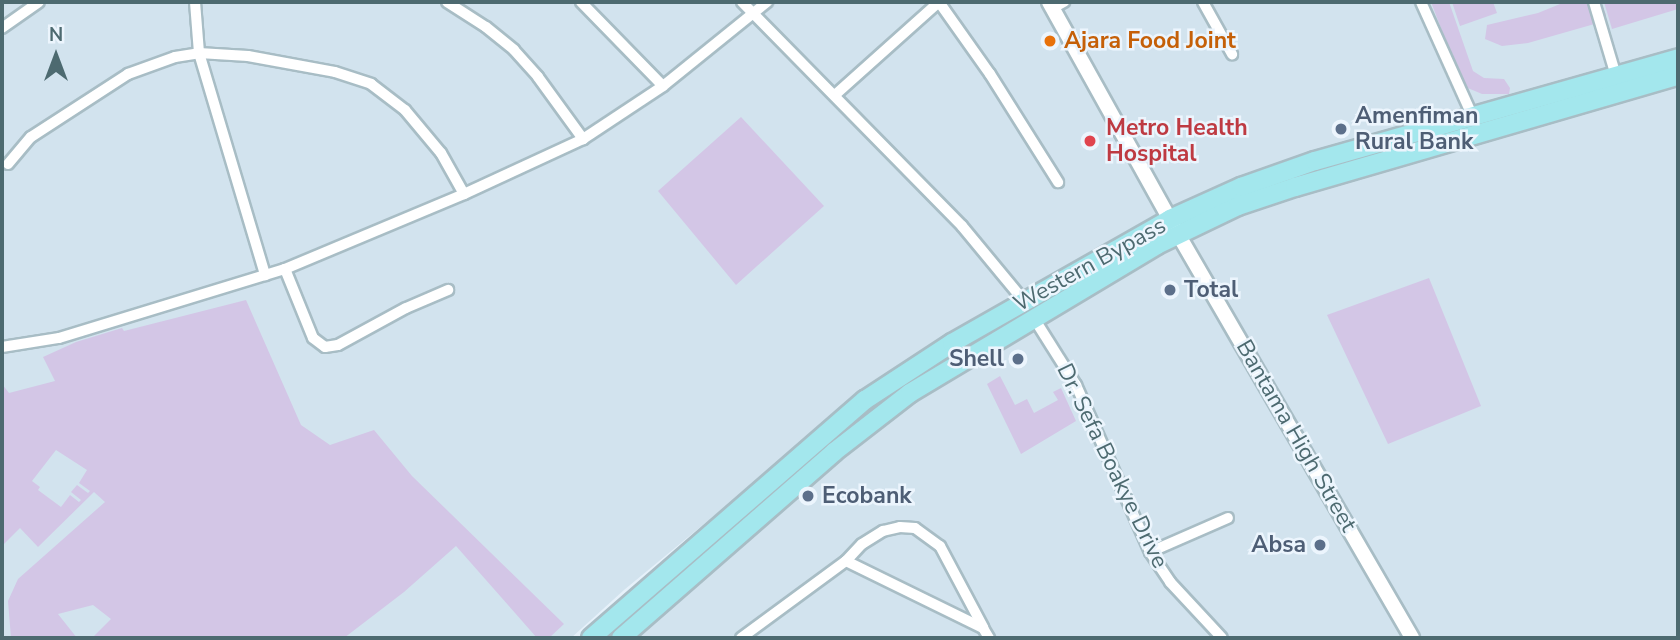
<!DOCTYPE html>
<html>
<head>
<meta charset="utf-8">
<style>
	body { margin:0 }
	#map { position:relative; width:1680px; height:640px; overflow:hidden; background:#e6f1fa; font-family:"Nunito Sans",sans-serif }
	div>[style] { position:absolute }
	.residential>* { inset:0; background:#d2e3ee }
	.green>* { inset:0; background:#d3c6e6 }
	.roads { filter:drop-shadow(2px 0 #a8bdc5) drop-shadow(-2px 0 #a8bdc5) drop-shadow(0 2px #a8bdc5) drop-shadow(0 -2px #a8bdc5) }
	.street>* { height:10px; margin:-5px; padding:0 5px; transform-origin:5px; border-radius:5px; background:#fff }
	.secondary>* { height:14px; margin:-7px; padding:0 7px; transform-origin:7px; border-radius:7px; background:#fff }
	.highway>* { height:18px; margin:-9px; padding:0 9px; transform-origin:9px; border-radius:9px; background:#a3e7ed }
	.dots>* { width:19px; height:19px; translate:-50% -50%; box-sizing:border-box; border:4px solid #ecf5fd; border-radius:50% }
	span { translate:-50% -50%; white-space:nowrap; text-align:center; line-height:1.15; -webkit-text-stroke:5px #ecf5fd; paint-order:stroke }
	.food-label { font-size:23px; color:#c56008; font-weight:700 }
	.left { translate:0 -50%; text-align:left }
	.service-label { font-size:23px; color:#4e5e75; font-weight:700 }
	.right { translate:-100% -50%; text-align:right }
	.health-label { font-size:23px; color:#be3a42; font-weight:700 }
	.street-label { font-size:23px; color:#4d6a70 }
	.frame { position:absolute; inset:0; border:4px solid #4d6a70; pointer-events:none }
	.north { position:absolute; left:21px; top:21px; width:70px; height:70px; -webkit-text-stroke:5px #ecf5fd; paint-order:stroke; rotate:0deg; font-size:19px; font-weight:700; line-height:28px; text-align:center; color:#4d6a70 }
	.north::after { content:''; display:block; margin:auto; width:24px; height:32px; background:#4d6a70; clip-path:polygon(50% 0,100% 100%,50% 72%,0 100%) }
</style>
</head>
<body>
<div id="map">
	<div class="residential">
		<i style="clip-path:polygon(2px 2px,1678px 2px,1678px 48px,1228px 183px,1139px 226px,836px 415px,624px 590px,571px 638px,2px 638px)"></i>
		<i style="clip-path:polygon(1678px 84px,1678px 638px,627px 638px,901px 407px,1178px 240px,1275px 202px)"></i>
	</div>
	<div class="green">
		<i style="clip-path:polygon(1431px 2px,1449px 2px,1473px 71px,1484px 78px,1504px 79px,1510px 88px,1509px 94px,1482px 94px,1463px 86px)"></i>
		<i style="clip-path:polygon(1452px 2px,1493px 2px,1497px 13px,1460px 26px)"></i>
		<i style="clip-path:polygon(1565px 2px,1600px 2px,1606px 14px,1605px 21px,1528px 43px,1502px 46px,1485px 39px,1487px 25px,1538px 13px)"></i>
		<i style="clip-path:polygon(1604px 2px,1678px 2px,1678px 9px,1612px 29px)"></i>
		<i style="clip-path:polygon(741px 117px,824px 206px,736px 285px,658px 191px)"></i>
		<i style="clip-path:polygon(1429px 278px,1481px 406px,1388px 444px,1327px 315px)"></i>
		<i style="clip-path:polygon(evenodd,246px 300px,301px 425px,330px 445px,374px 430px,412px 476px,564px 624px,549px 638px,537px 638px,456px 546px,404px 592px,344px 638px,92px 638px,111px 619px,93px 605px,58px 614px,77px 638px,11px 638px,8px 601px,18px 579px,105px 502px,94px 492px,38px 547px,20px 528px,2px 546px,2px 384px,9px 393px,55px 381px,43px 357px,76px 342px,122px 328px,124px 331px,246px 300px,56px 450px,87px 470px,79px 483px,90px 491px,88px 493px,77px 485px,71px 492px,81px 500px,79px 502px,70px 495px,61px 507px,38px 490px,40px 487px,32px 481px,56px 450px)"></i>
		<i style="clip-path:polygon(1000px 376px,1015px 405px,1027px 399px,1034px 413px,1058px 400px,1053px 392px,1061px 388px,1076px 421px,1021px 454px,987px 384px)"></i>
	</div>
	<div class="roads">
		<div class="street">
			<i style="left:195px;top:2px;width:51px;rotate:85.5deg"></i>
			<i style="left:199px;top:53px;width:232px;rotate:73.4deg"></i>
			<i style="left:447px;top:2px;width:46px;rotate:32.7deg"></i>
			<i style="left:486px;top:27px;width:36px;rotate:39deg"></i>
			<i style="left:514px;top:50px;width:36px;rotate:48deg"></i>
			<i style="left:538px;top:77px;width:77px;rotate:54deg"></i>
			<i style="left:581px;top:2px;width:117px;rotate:45.7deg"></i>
			<i style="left:742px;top:2px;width:314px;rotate:45.5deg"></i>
			<i style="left:962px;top:226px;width:97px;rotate:50.4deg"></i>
			<i style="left:939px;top:2px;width:88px;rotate:54.7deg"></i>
			<i style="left:990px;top:74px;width:128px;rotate:57.8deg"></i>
			<i style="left:1203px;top:2px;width:60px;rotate:60.9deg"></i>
			<i style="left:1421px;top:2px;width:126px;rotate:65.7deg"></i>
			<i style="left:1594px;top:2px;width:77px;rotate:73.4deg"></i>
			<i style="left:1053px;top:8px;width:13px;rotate:-29deg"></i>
			<i style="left:2px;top:28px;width:45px;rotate:-35.1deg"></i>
			<i style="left:836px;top:94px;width:138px;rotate:-41.8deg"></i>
			<i style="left:8px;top:164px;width:35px;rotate:-50deg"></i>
			<i style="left:31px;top:137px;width:116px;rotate:-33deg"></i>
			<i style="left:128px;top:74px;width:50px;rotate:-19.9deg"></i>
			<i style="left:175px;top:57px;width:24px;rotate:-9deg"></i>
			<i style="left:199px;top:53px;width:49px;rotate:3.5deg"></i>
			<i style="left:248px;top:56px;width:88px;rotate:10.4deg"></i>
			<i style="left:335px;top:72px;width:38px;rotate:18deg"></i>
			<i style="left:371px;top:84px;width:43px;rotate:37.4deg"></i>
			<i style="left:405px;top:110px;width:56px;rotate:50.1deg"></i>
			<i style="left:441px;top:153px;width:47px;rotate:60.7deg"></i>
			<i style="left:285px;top:269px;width:74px;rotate:67.9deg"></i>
			<i style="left:313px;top:338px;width:15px;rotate:37deg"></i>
			<i style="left:325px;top:347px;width:13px;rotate:-9deg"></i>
			<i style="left:338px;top:345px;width:77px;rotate:-28.6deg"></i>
			<i style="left:406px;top:308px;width:46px;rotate:-23.2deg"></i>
			<i style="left:1035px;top:320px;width:77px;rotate:57.8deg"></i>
			<i style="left:1076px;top:385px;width:183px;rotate:66.1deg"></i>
			<i style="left:1150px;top:552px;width:36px;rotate:56deg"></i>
			<i style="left:1170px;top:582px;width:76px;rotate:47.1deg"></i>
			<i style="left:2px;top:347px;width:58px;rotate:-9deg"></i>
			<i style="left:59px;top:338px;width:236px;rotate:-17deg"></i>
			<i style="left:285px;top:269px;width:194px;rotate:-22.7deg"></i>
			<i style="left:464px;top:194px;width:131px;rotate:-24.8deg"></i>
			<i style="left:583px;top:139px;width:96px;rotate:-33.5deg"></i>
			<i style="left:663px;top:86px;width:134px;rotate:-38.9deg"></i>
			<i style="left:1150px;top:552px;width:85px;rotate:-23.6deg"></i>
			<i style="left:846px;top:561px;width:23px;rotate:-47deg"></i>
			<i style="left:862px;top:544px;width:25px;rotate:-32deg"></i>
			<i style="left:883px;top:531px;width:17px;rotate:-13deg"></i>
			<i style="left:900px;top:527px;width:15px;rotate:4deg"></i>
			<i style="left:915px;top:528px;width:31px;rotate:36deg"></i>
			<i style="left:940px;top:546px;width:92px;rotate:62deg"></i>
			<i style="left:741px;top:638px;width:130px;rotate:-36.3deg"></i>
			<i style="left:846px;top:561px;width:153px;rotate:26.1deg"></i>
			<i style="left:983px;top:628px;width:12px;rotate:59deg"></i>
		</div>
		<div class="secondary">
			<i style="left:1049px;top:2px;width:265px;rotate:60.9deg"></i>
			<i style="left:1178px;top:234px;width:467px;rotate:59.9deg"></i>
		</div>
		<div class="highway">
			<i style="left:591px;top:638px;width:363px;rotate:-41deg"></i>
			<i style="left:865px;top:400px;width:104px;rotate:-33.2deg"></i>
			<i style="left:952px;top:343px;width:251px;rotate:-29.6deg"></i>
			<i style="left:1170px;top:219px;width:78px;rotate:-24.3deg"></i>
			<i style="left:1241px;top:187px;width:78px;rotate:-19.4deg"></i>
			<i style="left:1315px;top:161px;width:377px;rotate:-15.8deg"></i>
			<i style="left:621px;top:638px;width:283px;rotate:-41.1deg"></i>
			<i style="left:834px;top:452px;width:96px;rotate:-37.8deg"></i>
			<i style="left:910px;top:393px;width:288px;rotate:-30.9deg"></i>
			<i style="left:1157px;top:245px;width:90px;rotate:-25.7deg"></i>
			<i style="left:1238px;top:206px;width:60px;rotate:-18.4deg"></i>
			<i style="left:1295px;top:187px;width:399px;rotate:-16.2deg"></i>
		</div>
	</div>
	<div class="dots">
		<i style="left:1050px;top:41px;background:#e8710a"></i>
		<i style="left:1341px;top:129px;background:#5c6f8a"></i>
		<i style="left:1090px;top:141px;background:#e0444e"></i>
		<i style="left:1170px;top:290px;background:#5c6f8a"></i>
		<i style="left:1018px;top:359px;background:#5c6f8a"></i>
		<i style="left:808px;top:496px;background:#5c6f8a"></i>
		<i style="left:1320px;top:545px;background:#5c6f8a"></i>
	</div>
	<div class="food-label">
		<span class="left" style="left:1064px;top:41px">Ajara Food Joint</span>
	</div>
	<div class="service-label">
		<span class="left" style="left:1355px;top:129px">Amenfiman<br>Rural Bank</span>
		<span class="left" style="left:1184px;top:290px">Total</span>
		<span class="right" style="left:1004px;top:359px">Shell</span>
		<span class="left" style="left:822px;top:496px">Ecobank</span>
		<span class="right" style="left:1306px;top:545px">Absa</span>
	</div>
	<div class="health-label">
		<span class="left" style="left:1106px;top:141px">Metro Health<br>Hospital</span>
	</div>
	<div class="street-label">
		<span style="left:1090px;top:265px;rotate:-29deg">Western Bypass</span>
		<span style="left:1296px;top:436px;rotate:60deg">Bantama High Street</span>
		<span style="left:1112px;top:466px;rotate:64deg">Dr. Sefa Boakye Drive</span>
	</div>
	<div class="frame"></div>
	<div class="north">N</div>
</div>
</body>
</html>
